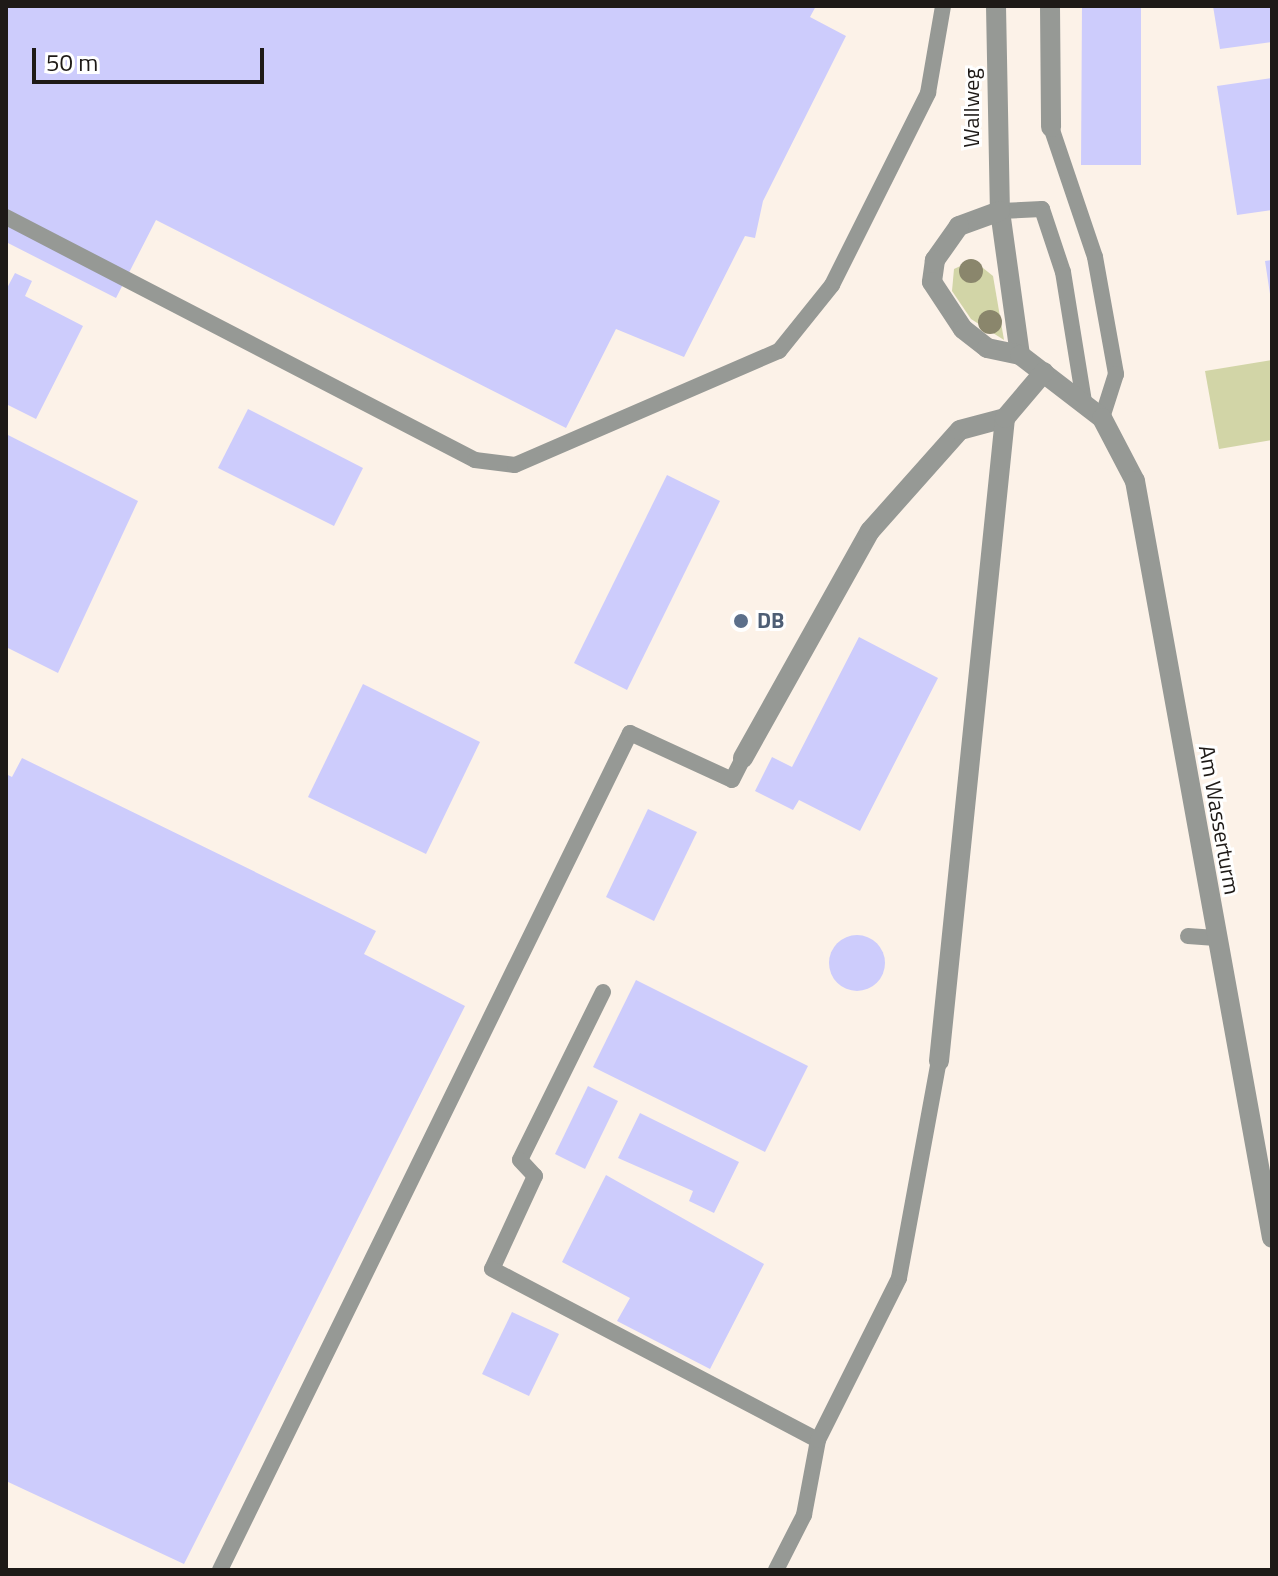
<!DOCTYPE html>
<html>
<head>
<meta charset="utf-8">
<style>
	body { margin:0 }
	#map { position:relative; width:1278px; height:1576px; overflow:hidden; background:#fcf2e8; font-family:"Titillium Web",sans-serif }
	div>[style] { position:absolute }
	.green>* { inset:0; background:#d2d5a7 }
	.building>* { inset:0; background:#cdccfc }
	.round { border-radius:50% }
	.lane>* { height:16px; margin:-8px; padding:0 8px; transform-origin:8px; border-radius:8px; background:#969995 }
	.street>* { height:20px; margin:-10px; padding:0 10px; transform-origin:10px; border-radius:10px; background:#969995 }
	.trees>* { width:24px; height:24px; margin:-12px; border-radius:50%; background:#8a866c }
	.dots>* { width:22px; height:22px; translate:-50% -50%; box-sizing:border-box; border:4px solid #fff; border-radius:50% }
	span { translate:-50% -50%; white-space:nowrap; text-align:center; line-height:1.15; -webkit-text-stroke:6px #fff; paint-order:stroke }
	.street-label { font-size:22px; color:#1e1a17 }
	.service-label { font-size:22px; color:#4e5e75; font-weight:700 }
	.left { translate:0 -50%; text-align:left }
	.frame { position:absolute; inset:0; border:8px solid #1e1a17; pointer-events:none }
	.scale { position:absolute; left:32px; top:48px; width:232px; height:36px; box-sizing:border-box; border:4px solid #1e1a17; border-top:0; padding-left:10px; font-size:24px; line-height:28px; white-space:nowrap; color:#1e1a17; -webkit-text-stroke:6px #fff; paint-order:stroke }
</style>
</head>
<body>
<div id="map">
	<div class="green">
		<i style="clip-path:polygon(973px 260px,993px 276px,1004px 340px,971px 319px,952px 291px,954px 269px)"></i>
		<i style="clip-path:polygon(1272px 360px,1272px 440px,1219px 449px,1205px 371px)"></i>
	</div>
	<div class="building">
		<i style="clip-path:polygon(6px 6px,816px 6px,810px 17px,846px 36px,763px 201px,755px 238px,745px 236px,684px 357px,616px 329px,566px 428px,156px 220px,116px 298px,6px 242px)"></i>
		<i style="clip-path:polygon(1082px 6px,1141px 6px,1141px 165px,1081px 165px)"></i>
		<i style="clip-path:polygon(1213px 6px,1272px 6px,1272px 42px,1220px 49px)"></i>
		<i style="clip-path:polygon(1272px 78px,1272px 210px,1237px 215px,1217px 86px)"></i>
		<i style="clip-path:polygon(1272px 260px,1272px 294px,1270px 294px,1265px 261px)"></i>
		<i style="clip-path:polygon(15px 273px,32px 281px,25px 296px,83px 326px,36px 419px,6px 404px,6px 290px)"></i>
		<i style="clip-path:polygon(248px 409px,363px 468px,334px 526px,218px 468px)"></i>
		<i style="clip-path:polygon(6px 434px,138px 501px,58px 673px,6px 647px)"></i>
		<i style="clip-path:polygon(667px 475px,720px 501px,627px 690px,574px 663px)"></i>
		<i style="clip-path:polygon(859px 637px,938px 678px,860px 831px,799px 800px,793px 810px,755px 791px,772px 757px,792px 767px)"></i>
		<i style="clip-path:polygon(363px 684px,480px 742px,426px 854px,308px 797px)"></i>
		<i style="clip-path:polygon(22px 758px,376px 931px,364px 954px,465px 1006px,184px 1564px,6px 1481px,6px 774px,12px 777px)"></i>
		<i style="clip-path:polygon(648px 809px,697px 832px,654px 921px,606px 897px)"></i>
		<i class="round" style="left:829px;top:935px;width:56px;height:56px"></i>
		<i style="clip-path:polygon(636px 980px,808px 1066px,765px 1152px,593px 1067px)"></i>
		<i style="clip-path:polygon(588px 1086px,618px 1101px,585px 1169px,555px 1154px)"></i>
		<i style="clip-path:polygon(640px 1113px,739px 1162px,714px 1213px,689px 1201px,693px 1191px,618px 1158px)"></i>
		<i style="clip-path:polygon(606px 1175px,764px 1264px,710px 1369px,617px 1321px,630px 1298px,562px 1262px)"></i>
		<i style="clip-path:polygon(512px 1312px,559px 1334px,529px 1396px,482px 1374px)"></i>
	</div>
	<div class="lane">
		<i style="left:1051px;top:127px;width:137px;rotate:71.3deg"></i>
		<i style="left:1095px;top:257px;width:119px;rotate:79.8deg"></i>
		<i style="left:1116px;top:374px;width:46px;rotate:107.7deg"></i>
		<i style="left:1000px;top:211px;width:42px;rotate:-2.7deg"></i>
		<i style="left:1042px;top:209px;width:66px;rotate:71.6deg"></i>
		<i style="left:1063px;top:272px;width:131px;rotate:80.8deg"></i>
		<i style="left:6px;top:217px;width:528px;rotate:27.39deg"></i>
		<i style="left:475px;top:460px;width:40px;rotate:7.1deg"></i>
		<i style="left:515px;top:465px;width:288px;rotate:-23.4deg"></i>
		<i style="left:779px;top:351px;width:85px;rotate:-51.2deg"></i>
		<i style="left:832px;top:285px;width:215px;rotate:-63.4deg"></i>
		<i style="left:928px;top:93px;width:88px;rotate:-80.2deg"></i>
		<i style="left:1188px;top:936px;width:28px;rotate:4deg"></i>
		<i style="left:603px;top:992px;width:187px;rotate:116.3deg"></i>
		<i style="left:520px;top:1160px;width:22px;rotate:47deg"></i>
		<i style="left:535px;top:1176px;width:102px;rotate:114.8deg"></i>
		<i style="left:492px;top:1269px;width:368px;rotate:27.7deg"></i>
		<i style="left:220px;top:1570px;width:932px;rotate:-63.9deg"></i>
		<i style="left:630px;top:733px;width:112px;rotate:24.7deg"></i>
		<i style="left:732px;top:780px;width:25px;rotate:-63deg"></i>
		<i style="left:776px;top:1570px;width:62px;rotate:-63deg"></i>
		<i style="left:804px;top:1515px;width:76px;rotate:-79.4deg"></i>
		<i style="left:818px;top:1440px;width:181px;rotate:-63.4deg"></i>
		<i style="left:899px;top:1278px;width:221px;rotate:-79.6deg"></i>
	</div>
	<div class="street">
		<i style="left:996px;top:6px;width:205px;rotate:88.9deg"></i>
		<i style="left:1000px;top:211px;width:145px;rotate:82.1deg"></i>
		<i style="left:1050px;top:6px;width:121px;rotate:89.5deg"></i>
		<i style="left:1000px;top:211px;width:44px;rotate:159.9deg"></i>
		<i style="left:959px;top:226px;width:42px;rotate:125.2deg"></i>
		<i style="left:935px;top:260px;width:22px;rotate:98deg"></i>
		<i style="left:932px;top:282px;width:56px;rotate:56.6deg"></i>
		<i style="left:963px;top:329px;width:31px;rotate:38deg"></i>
		<i style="left:987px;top:348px;width:34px;rotate:12deg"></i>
		<i style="left:1020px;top:355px;width:103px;rotate:37.5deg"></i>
		<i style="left:1102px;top:418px;width:71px;rotate:62.4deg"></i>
		<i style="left:1135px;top:481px;width:769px;rotate:79.74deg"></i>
		<i style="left:743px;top:758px;width:260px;rotate:-60.8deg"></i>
		<i style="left:870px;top:531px;width:135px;rotate:-48.3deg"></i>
		<i style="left:960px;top:430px;width:47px;rotate:-14.9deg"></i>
		<i style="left:939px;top:1061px;width:646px;rotate:-84.14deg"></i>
		<i style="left:1005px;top:418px;width:60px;rotate:-49.7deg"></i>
	</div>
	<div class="trees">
		<i style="left:971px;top:271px"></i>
		<i style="left:990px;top:322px"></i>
	</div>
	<div class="dots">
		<i style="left:741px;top:621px;background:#5c6f8a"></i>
	</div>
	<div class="street-label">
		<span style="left:972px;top:108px;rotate:-90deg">Wallweg</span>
		<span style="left:1219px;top:820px;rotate:80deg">Am Wasserturm</span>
	</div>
	<div class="service-label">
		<span class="left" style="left:757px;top:621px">DB</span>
	</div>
	<div class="frame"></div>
	<div class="scale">50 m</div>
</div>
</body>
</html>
